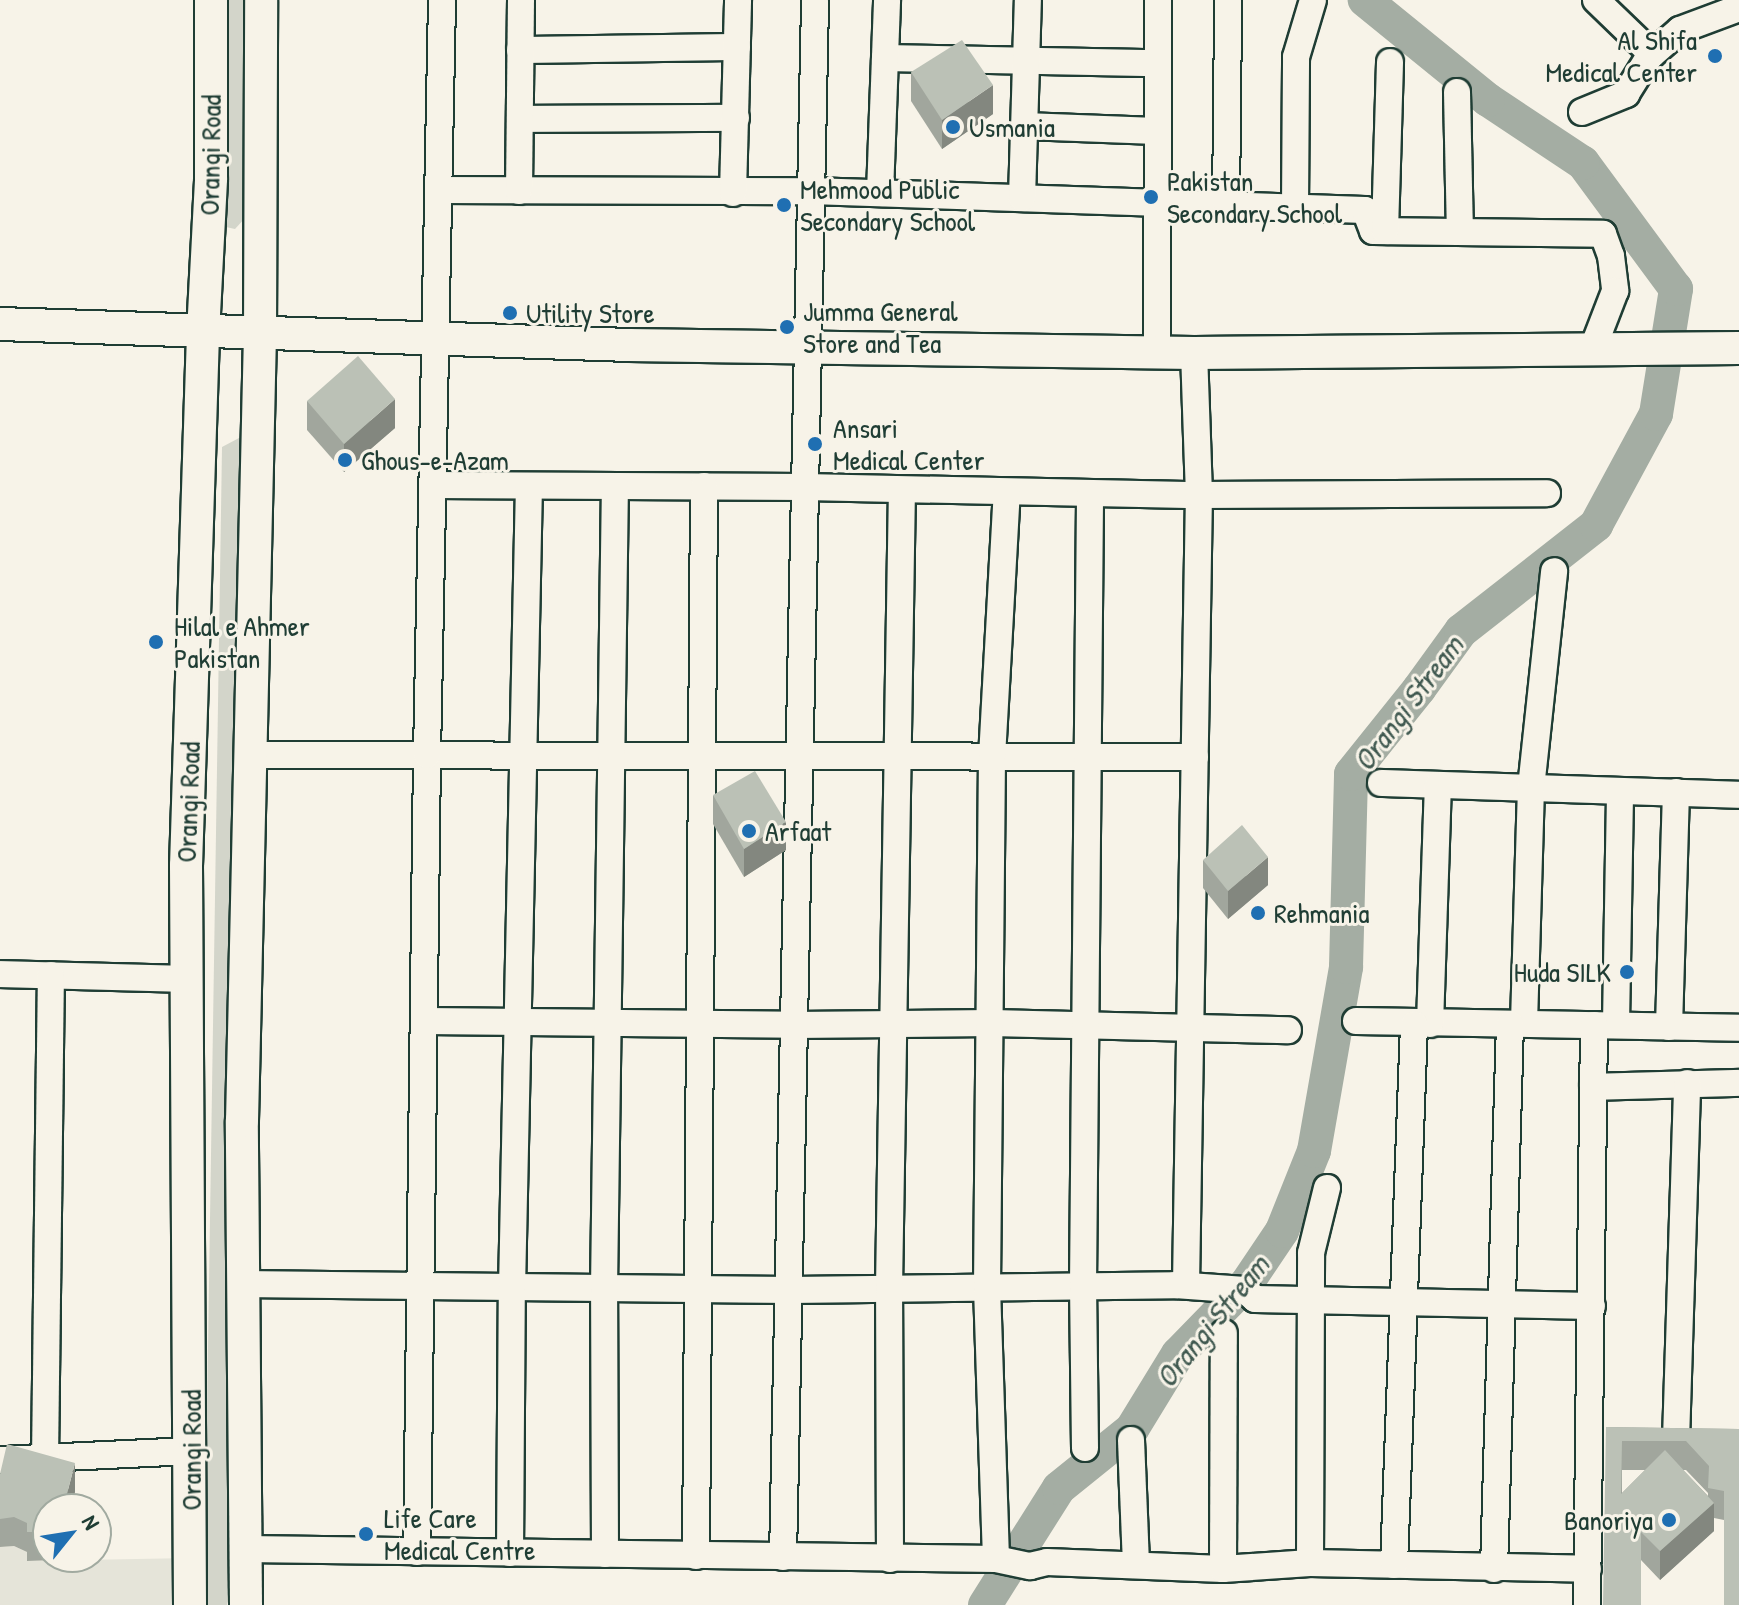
<!DOCTYPE html>
<html>
<head>
<meta charset="utf-8">
<style>
	body { margin:0 }
	#map { position:relative; width:1739px; height:1605px; overflow:hidden; background:#f7f3e8; font-family:"Patrick Hand",sans-serif }
	div>[style] { position:absolute }
	.built>* { inset:0; background:#e5e4d9 }
	.green>* { inset:0; background:#d3d5ca }
	.river>* { height:34px; margin:-17px; padding:0 17px; transform-origin:17px; border-radius:17px; background:#a4ada3 }
	.roads { filter:drop-shadow(2px 0 #1f3d34) drop-shadow(-2px 0 #1f3d34) drop-shadow(0 2px #1f3d34) drop-shadow(0 -2px #1f3d34) }
	.minor>* { height:26px; margin:-13px; padding:0 13px; transform-origin:13px; border-radius:13px; background:#f7f3e8 }
	.major>* { height:32px; margin:-16px; padding:0 16px; transform-origin:16px; border-radius:16px; background:#f7f3e8 }
	.wall>* { inset:0; background:#a1a69d }
	.shaded-wall>* { inset:0; background:#83877f }
	.building>* { inset:0; background:#bbc1b6 }
	.dots>* { width:22px; height:22px; translate:-50% -50%; box-sizing:border-box; border:4px solid #f7f3e8; border-radius:50% }
	span { translate:-50% -50%; white-space:nowrap; text-align:center; line-height:1.15; -webkit-text-stroke:6px #f7f3e8; paint-order:stroke }
	.poi-label { font-size:28px; color:#1f3d34 }
	.right { translate:-100% -50%; text-align:right }
	.left { translate:0 -50%; text-align:left }
	.street-label { font-size:28px; color:#1f3d34 }
	.water-label { font-size:30px; color:#405950; font-style:italic }
	.north { position:absolute; left:32px; top:1493px; width:80px; height:80px; box-sizing:border-box; background:#f7f3e8; border:2px solid #a1aaa0; border-radius:50%; rotate:60deg; font-size:22px; font-weight:700; line-height:32px; text-align:center; color:#1f3d34 }
	.north::after { content:''; display:block; margin:auto; width:28px; height:36px; background:#1f6fb2; clip-path:polygon(50% 0,100% 100%,50% 72%,0 100%) }
</style>
</head>
<body>
<div id="map">
	<div class="built">
		<i style="clip-path:polygon(14px 1546px,27px 1552px,28px 1561px,190px 1558px,190px 1605px,0 1605px,0 1547px)"></i>
	</div>
	<div class="green">
		<i style="clip-path:polygon(226px 0,249px 0,246px 217px,235px 229px,226px 227px,222px 217px)"></i>
		<i style="clip-path:polygon(239px 438px,244px 443px,227px 1605px,204px 1605px,222px 447px)"></i>
	</div>
	<div class="river">
		<i style="left:985px;top:1605px;width:138px;rotate:-57.7deg"></i>
		<i style="left:1059px;top:1488px;width:94px;rotate:-38.9deg"></i>
		<i style="left:1132px;top:1429px;width:88px;rotate:-58.5deg"></i>
		<i style="left:1178px;top:1354px;width:99px;rotate:-45.8deg"></i>
		<i style="left:1247px;top:1283px;width:63px;rotate:-56.1deg"></i>
		<i style="left:1282px;top:1231px;width:86px;rotate:-68.2deg"></i>
		<i style="left:1314px;top:1151px;width:187px;rotate:-80.1deg"></i>
		<i style="left:1346px;top:967px;width:193px;rotate:-88.5deg"></i>
		<i style="left:1351px;top:774px;width:109px;rotate:-51.3deg"></i>
		<i style="left:1419px;top:689px;width:72px;rotate:-54.1deg"></i>
		<i style="left:1461px;top:631px;width:172px;rotate:-38.1deg"></i>
		<i style="left:1596px;top:525px;width:126px;rotate:-61.6deg"></i>
		<i style="left:1656px;top:414px;width:127px;rotate:-80.9deg"></i>
		<i style="left:1676px;top:289px;width:157px;rotate:-126.4deg"></i>
		<i style="left:1583px;top:163px;width:114px;rotate:-146.4deg"></i>
		<i style="left:1488px;top:100px;width:159px;rotate:-140.9deg"></i>
	</div>
	<div class="roads">
		<div class="minor">
			<i style="left:1596px;top:0;width:78px;rotate:44deg"></i>
			<i style="left:520px;top:50px;width:217px;rotate:-0.8deg"></i>
			<i style="left:885px;top:58px;width:272px;rotate:1.1deg"></i>
			<i style="left:1457px;top:92px;width:139px;rotate:88.8deg"></i>
			<i style="left:1582px;top:112px;width:48px;rotate:-22.2deg"></i>
			<i style="left:1626px;top:94px;width:44px;rotate:-58.1deg"></i>
			<i style="left:1649px;top:57px;width:41px;rotate:-41.1deg"></i>
			<i style="left:1680px;top:30px;width:63px;rotate:-20.4deg"></i>
			<i style="left:520px;top:119px;width:216px;rotate:-0.3deg"></i>
			<i style="left:1024px;top:126px;width:133px;rotate:2.2deg"></i>
			<i style="left:439px;top:190px;width:372px;rotate:0.2deg"></i>
			<i style="left:811px;top:191px;width:554px;rotate:1.96deg"></i>
			<i style="left:1365px;top:210px;width:22px;rotate:69deg"></i>
			<i style="left:1373px;top:231px;width:230px;rotate:0.7deg"></i>
			<i style="left:1603px;top:234px;width:23px;rotate:70deg"></i>
			<i style="left:1611px;top:256px;width:35px;rotate:83deg"></i>
			<i style="left:1615px;top:291px;width:61px;rotate:111.1deg"></i>
			<i style="left:519px;top:191px;width:191px;rotate:-89.4deg"></i>
			<i style="left:733px;top:193px;width:193px;rotate:-88.5deg"></i>
			<i style="left:880px;top:193px;width:193px;rotate:-87.9deg"></i>
			<i style="left:1022px;top:198px;width:198px;rotate:-88.3deg"></i>
			<i style="left:1226px;top:205px;width:205px;rotate:-89.4deg"></i>
			<i style="left:1295px;top:208px;width:151px;rotate:-89.6deg"></i>
			<i style="left:1296px;top:57px;width:59px;rotate:-73.4deg"></i>
			<i style="left:1385px;top:231px;width:169px;rotate:-88.3deg"></i>
			<i style="left:1157px;top:352px;width:352px;rotate:-89.8deg"></i>
			<i style="left:433px;top:485px;width:372px;rotate:0.3deg"></i>
			<i style="left:805px;top:487px;width:394px;rotate:1.2deg"></i>
			<i style="left:1199px;top:495px;width:348px;rotate:-0.3deg"></i>
			<i style="left:250px;top:755px;width:945px;rotate:0.12deg"></i>
			<i style="left:1381px;top:783px;width:358px;rotate:1.9deg"></i>
			<i style="left:0;top:974px;width:185px;rotate:1.5deg"></i>
			<i style="left:426px;top:1021px;width:368px;rotate:0.6deg"></i>
			<i style="left:794px;top:1025px;width:198px;rotate:-0.6deg"></i>
			<i style="left:992px;top:1023px;width:296px;rotate:1.4deg"></i>
			<i style="left:1356px;top:1021px;width:383px;rotate:1deg"></i>
			<i style="left:1524px;top:1023px;width:235px;rotate:-88.3deg"></i>
			<i style="left:1531px;top:788px;width:218px;rotate:-83.9deg"></i>
			<i style="left:1430px;top:1024px;width:239px;rotate:-88.1deg"></i>
			<i style="left:1616px;top:1024px;width:233px;rotate:-89deg"></i>
			<i style="left:1669px;top:1027px;width:235px;rotate:-88.3deg"></i>
			<i style="left:1593px;top:1087px;width:146px;rotate:-1.6deg"></i>
			<i style="left:241px;top:1284px;width:550px;rotate:0.63deg"></i>
			<i style="left:791px;top:1290px;width:384px;rotate:-0.7deg"></i>
			<i style="left:1175px;top:1285px;width:70px;rotate:4.1deg"></i>
			<i style="left:1245px;top:1290px;width:13px;rotate:42deg"></i>
			<i style="left:1255px;top:1299px;width:337px;rotate:1.2deg"></i>
			<i style="left:1186px;top:1285px;width:790px;rotate:-89.06deg"></i>
			<i style="left:1199px;top:495px;width:142px;rotate:-92deg"></i>
			<i style="left:1131px;top:1440px;width:125px;rotate:87.7deg"></i>
			<i style="left:1676px;top:1440px;width:357px;rotate:-88.2deg"></i>
			<i style="left:1085px;top:1448px;width:162px;rotate:-90.7deg"></i>
			<i style="left:1083px;top:1286px;width:792px;rotate:-89.49deg"></i>
			<i style="left:0;top:1460px;width:192px;rotate:-2.7deg"></i>
			<i style="left:45px;top:1460px;width:485px;rotate:-89.3deg"></i>
			<i style="left:246px;top:1549px;width:750px;rotate:0.76deg"></i>
			<i style="left:996px;top:1559px;width:35px;rotate:12deg"></i>
			<i style="left:1030px;top:1566px;width:17px;rotate:-13deg"></i>
			<i style="left:1047px;top:1562px;width:176px;rotate:2.3deg"></i>
			<i style="left:1223px;top:1569px;width:87px;rotate:-3.9deg"></i>
			<i style="left:1310px;top:1563px;width:278px;rotate:1.2deg"></i>
			<i style="left:417px;top:1552px;width:797px;rotate:-89.28deg"></i>
			<i style="left:427px;top:755px;width:755px;rotate:-88.86deg"></i>
			<i style="left:510px;top:1553px;width:264px;rotate:-89.6deg"></i>
			<i style="left:512px;top:1289px;width:803px;rotate:-88.79deg"></i>
			<i style="left:605px;top:1554px;width:265px;rotate:-90.2deg"></i>
			<i style="left:604px;top:1289px;width:803px;rotate:-89.22deg"></i>
			<i style="left:696px;top:1556px;width:1070px;rotate:-89.57deg"></i>
			<i style="left:783px;top:1557px;width:1557px;rotate:-88.82deg"></i>
			<i style="left:890px;top:1559px;width:271px;rotate:-90.2deg"></i>
			<i style="left:889px;top:1288px;width:798px;rotate:-89.07deg"></i>
			<i style="left:996px;top:1559px;width:272px;rotate:-91.9deg"></i>
			<i style="left:987px;top:1287px;width:530px;rotate:-89.46deg"></i>
			<i style="left:992px;top:757px;width:265px;rotate:-86.8deg"></i>
			<i style="left:1310px;top:1563px;width:310px;rotate:-89.8deg"></i>
			<i style="left:1311px;top:1253px;width:67px;rotate:-76.2deg"></i>
			<i style="left:1394px;top:1565px;width:541px;rotate:-87.88deg"></i>
			<i style="left:1223px;top:1569px;width:236px;rotate:-89.8deg"></i>
			<i style="left:1494px;top:1569px;width:545px;rotate:-88.32deg"></i>
			<i style="left:1587px;top:1605px;width:580px;rotate:-89.31deg"></i>
		</div>
		<div class="major">
			<i style="left:0;top:324px;width:629px;rotate:1.91deg"></i>
			<i style="left:629px;top:345px;width:565px;rotate:0.81deg"></i>
			<i style="left:1194px;top:353px;width:545px;rotate:-0.53deg"></i>
			<i style="left:190px;top:1605px;width:739px;rotate:-90.31deg"></i>
			<i style="left:186px;top:866px;width:533px;rotate:-88.17deg"></i>
			<i style="left:203px;top:333px;width:155px;rotate:-87deg"></i>
			<i style="left:211px;top:178px;width:178px;rotate:-90deg"></i>
			<i style="left:246px;top:1605px;width:484px;rotate:-90.5deg"></i>
			<i style="left:242px;top:1121px;width:785px;rotate:-88.69deg"></i>
			<i style="left:260px;top:336px;width:336px;rotate:-89.8deg"></i>
		</div>
	</div>
	<div class="wall">
		<i style="clip-path:polygon(911px 72px,993px 114px,942px 149px,911px 101px)"></i>
		<i style="clip-path:polygon(307px 401px,395px 428px,344px 472px,307px 430px)"></i>
		<i style="clip-path:polygon(713px 795px,786px 850px,744px 877px,713px 824px)"></i>
		<i style="clip-path:polygon(1203px 860px,1268px 885px,1228px 919px,1203px 888px)"></i>
		<i style="clip-path:polygon(evenodd,1606px 1427px,1739px 1429px,1724px 1520px,1714px 1518px,1714px 1531px,1660px 1580px,1641px 1560px,1641px 1605px,1606px 1427px,1622px 1470px,1645px 1470px,1622px 1493px,1622px 1470px,1606px 1427px,1683px 1470px,1686px 1470px,1708px 1493px,1708px 1496px,1683px 1470px)"></i>
		<i style="clip-path:polygon(0 1474px,75px 1492px,48px 1509px,48px 1557px,58px 1557px,57px 1560px,27px 1561px,27px 1552px,14px 1546px,0 1547px)"></i>
	</div>
	<div class="shaded-wall">
		<i style="clip-path:polygon(993px 85px,993px 114px,942px 149px,942px 120px)"></i>
		<i style="clip-path:polygon(395px 399px,395px 428px,344px 472px,344px 444px)"></i>
		<i style="clip-path:polygon(786px 822px,786px 850px,744px 877px,744px 849px)"></i>
		<i style="clip-path:polygon(1268px 857px,1268px 885px,1228px 919px,1228px 891px)"></i>
		<i style="clip-path:polygon(75px 1463px,75px 1492px,71px 1509px,63px 1509px)"></i>
		<i style="clip-path:polygon(1714px 1503px,1714px 1531px,1660px 1580px,1660px 1551px)"></i>
	</div>
	<div class="building">
		<i style="clip-path:polygon(962px 40px,993px 85px,942px 120px,911px 72px)"></i>
		<i style="clip-path:polygon(358px 356px,395px 399px,344px 444px,307px 401px)"></i>
		<i style="clip-path:polygon(755px 771px,786px 822px,744px 849px,713px 795px)"></i>
		<i style="clip-path:polygon(1242px 825px,1268px 857px,1228px 891px,1203px 860px)"></i>
		<i style="clip-path:polygon(1606px 1427px,1739px 1429px,1739px 1605px,1724px 1605px,1724px 1491px,1708px 1488px,1709px 1466px,1686px 1441px,1622px 1441px,1621px 1494px,1665px 1450px,1714px 1503px,1660px 1551px,1641px 1532px,1641px 1605px,1603px 1605px)"></i>
		<i style="clip-path:polygon(7px 1444px,75px 1463px,63px 1509px,48px 1509px,48px 1532px,27px 1532px,27px 1523px,14px 1517px,0 1519px,0 1474px)"></i>
	</div>
	<div class="dots">
		<i style="left:1715px;top:56px;background:#1f6fb2"></i>
		<i style="left:953px;top:127px;background:#1f6fb2"></i>
		<i style="left:1151px;top:197px;background:#1f6fb2"></i>
		<i style="left:784px;top:205px;background:#1f6fb2"></i>
		<i style="left:510px;top:313px;background:#1f6fb2"></i>
		<i style="left:787px;top:327px;background:#1f6fb2"></i>
		<i style="left:815px;top:444px;background:#1f6fb2"></i>
		<i style="left:345px;top:460px;background:#1f6fb2"></i>
		<i style="left:156px;top:642px;background:#1f6fb2"></i>
		<i style="left:749px;top:831px;background:#1f6fb2"></i>
		<i style="left:1258px;top:913px;background:#1f6fb2"></i>
		<i style="left:1627px;top:972px;background:#1f6fb2"></i>
		<i style="left:1669px;top:1520px;background:#1f6fb2"></i>
		<i style="left:366px;top:1534px;background:#1f6fb2"></i>
	</div>
	<div class="poi-label">
		<span class="right" style="left:1697px;top:56px">Al Shifa<br>Medical Center</span>
		<span class="left" style="left:969px;top:127px">Usmania</span>
		<span class="left" style="left:1167px;top:197px">Pakistan<br>Secondary School</span>
		<span class="left" style="left:800px;top:205px">Mehmood Public<br>Secondary School</span>
		<span class="left" style="left:803px;top:327px">Jumma General<br>Store and Tea</span>
		<span class="left" style="left:526px;top:313px">Utility Store</span>
		<span class="left" style="left:833px;top:444px">Ansari<br>Medical Center</span>
		<span class="left" style="left:361px;top:460px">Ghous-e-Azam</span>
		<span class="left" style="left:174px;top:642px">Hilal e Ahmer<br>Pakistan</span>
		<span class="left" style="left:765px;top:831px">Arfaat</span>
		<span class="left" style="left:1274px;top:913px">Rehmania</span>
		<span class="right" style="left:1611px;top:972px">Huda SILK</span>
		<span class="left" style="left:384px;top:1534px">Life Care<br>Medical Centre</span>
		<span class="right" style="left:1653px;top:1520px">Banoriya</span>
	</div>
	<div class="street-label">
		<span style="left:210px;top:155px;rotate:-89deg">Orangi Road</span>
		<span style="left:188px;top:802px;rotate:-88deg">Orangi Road</span>
		<span style="left:191px;top:1450px;rotate:-90deg">Orangi Road</span>
	</div>
	<div class="water-label">
		<span style="left:1408px;top:703px;rotate:-53deg">Orangi Stream</span>
		<span style="left:1212px;top:1321px;rotate:-51deg">Orangi Stream</span>
	</div>
	<div class="north">N</div>
</div>
</body>
</html>
